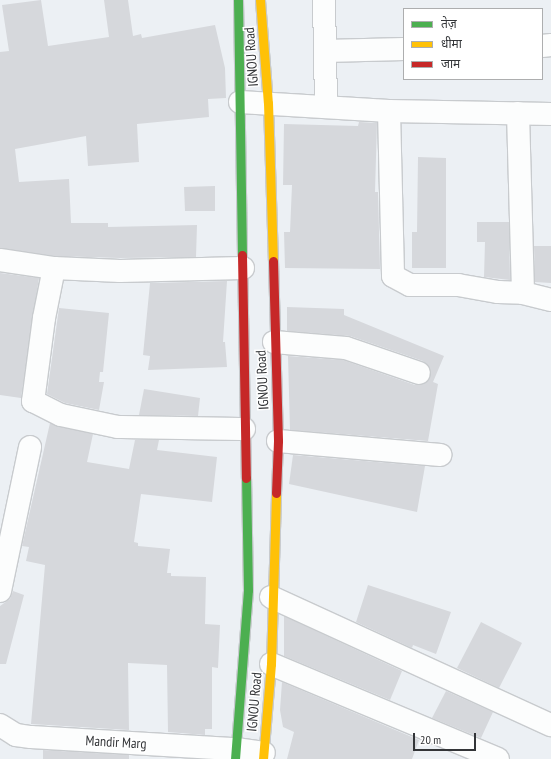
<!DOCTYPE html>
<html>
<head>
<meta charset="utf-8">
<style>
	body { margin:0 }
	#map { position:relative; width:551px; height:759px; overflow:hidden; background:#ecf0f4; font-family:"PT Sans Narrow","Noto Sans Devanagari",sans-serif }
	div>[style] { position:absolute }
	.building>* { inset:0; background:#d6d8dc }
	.roads { filter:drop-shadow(1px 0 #c8cbce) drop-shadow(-1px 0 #c8cbce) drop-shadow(0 1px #c8cbce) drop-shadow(0 -1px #c8cbce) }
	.street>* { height:22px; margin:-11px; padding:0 11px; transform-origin:11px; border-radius:11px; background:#fcfdfd }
	.fast>* { height:9px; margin:-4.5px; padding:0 4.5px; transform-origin:4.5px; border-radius:4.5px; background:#4caf50 }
	.slow>* { height:9px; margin:-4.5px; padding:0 4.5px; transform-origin:4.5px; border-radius:4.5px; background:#ffc107 }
	.jam>* { height:9px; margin:-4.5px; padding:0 4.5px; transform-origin:4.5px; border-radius:4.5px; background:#c62828 }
	span { translate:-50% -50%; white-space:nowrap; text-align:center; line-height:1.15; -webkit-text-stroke:3px #fff; paint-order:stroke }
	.street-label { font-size:14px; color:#333538 }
	.legend { position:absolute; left:403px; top:8px; width:140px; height:72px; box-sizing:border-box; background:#fff; border:1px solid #adaeaf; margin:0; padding:5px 7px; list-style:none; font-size:12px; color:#333538 }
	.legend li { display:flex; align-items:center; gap:8px; height:20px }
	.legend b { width:20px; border:1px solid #adaeaf }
	.scale { position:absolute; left:413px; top:733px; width:63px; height:18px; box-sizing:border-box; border:2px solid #333538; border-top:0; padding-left:5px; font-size:12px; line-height:14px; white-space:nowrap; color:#333538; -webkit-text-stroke:3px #fff; paint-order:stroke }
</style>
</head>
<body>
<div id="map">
	<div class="building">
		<i style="clip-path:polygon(41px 0,48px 46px,109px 37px,104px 0,128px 0,133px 36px,141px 34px,142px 38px,215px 25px,225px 68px,226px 98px,208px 99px,209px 117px,137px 124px,139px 162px,88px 166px,86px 136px,15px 149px,19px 182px,69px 179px,71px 223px,108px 223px,108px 227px,197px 225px,196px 257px,120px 258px,55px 256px,0 248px,0 52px,9px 51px,2px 5px)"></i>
		<i style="clip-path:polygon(359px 122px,377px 123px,375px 192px,378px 192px,380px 269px,285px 268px,284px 232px,290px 232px,292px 185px,283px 185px,284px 124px,358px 126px)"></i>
		<i style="clip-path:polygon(418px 157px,446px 158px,446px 268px,412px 268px,412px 232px,417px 232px)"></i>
		<i style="clip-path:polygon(215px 186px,215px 211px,185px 211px,184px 187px)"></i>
		<i style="clip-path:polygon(477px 222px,509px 222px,510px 280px,484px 277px,485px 242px,477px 242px)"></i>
		<i style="clip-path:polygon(534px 246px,551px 246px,551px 283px,535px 282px)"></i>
		<i style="clip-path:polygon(0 273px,39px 278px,21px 398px,0 395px)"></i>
		<i style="clip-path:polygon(227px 281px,223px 342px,225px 342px,227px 367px,148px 370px,150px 356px,143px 355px,150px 283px)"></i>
		<i style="clip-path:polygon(287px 307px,344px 309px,344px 315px,444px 356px,433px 382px,438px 384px,428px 441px,290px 430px,288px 356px,343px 360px,415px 385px,427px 382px,431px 371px,423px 361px,350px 336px,287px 331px)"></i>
		<i style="clip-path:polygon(59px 308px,109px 313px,103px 372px,100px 372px,99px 382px,104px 382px,99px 410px,65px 403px,47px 394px)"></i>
		<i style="clip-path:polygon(144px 389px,200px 398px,198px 416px,139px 415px)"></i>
		<i style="clip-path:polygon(50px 423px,93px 434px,87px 462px,129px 469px,135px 440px,159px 440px,157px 450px,217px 457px,212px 502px,141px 494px,134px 542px,138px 543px,138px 546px,170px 549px,167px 573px,171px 573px,171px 576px,206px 577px,205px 624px,220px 625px,218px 668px,212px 667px,212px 729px,205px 729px,205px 735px,168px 732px,167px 665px,128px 663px,129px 730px,31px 724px,45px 565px,26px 561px,29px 547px,22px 546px)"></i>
		<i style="clip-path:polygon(293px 455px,425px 466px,417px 512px,289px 484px)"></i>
		<i style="clip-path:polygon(368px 585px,451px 612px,436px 654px,413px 645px,412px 648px,356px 622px)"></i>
		<i style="clip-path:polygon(13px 591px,24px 595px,6px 664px,0 664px,0 606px,10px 599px)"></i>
		<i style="clip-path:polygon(284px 616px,402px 671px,390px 700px,284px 656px)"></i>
		<i style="clip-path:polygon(481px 622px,522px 643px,499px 688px,457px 668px)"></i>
		<i style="clip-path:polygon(282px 682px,419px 740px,412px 759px,287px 759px,294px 732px,283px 727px,280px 710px)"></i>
		<i style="clip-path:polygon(446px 691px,493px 712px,481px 738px,432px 718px)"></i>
		<i style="clip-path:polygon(43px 750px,129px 755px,129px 759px,43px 759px)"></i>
	</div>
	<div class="roads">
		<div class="street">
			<i style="left:324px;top:0;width:106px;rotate:88.9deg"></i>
			<i style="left:542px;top:46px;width:9px;rotate:-6deg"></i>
			<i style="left:325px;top:51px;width:79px;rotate:-1.5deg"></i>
			<i style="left:240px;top:102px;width:149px;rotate:3.5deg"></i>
			<i style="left:389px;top:111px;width:162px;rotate:1.1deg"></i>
			<i style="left:389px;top:111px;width:165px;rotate:88.6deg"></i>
			<i style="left:393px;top:276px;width:19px;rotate:28deg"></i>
			<i style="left:410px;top:285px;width:48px"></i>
			<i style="left:458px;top:285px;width:41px;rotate:9.9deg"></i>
			<i style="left:498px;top:292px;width:25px;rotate:2deg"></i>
			<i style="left:523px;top:293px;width:29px;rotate:14deg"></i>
			<i style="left:518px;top:113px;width:180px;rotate:88.4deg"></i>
			<i style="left:0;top:260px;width:55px;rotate:8.4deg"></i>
			<i style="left:54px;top:268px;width:66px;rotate:2.6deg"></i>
			<i style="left:120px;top:271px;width:123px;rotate:-1.4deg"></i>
			<i style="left:54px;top:268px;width:51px;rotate:101.3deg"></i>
			<i style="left:44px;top:318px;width:84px;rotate:97.5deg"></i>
			<i style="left:33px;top:401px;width:31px;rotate:27deg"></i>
			<i style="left:61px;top:415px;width:58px;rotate:11.9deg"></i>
			<i style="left:118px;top:427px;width:126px;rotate:0.9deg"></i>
			<i style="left:274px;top:342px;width:72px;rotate:4.8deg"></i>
			<i style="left:346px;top:348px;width:77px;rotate:18.9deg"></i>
			<i style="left:278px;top:441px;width:163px;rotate:4.9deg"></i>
			<i style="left:0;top:591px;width:147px;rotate:-78.2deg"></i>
			<i style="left:271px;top:597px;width:308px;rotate:24.6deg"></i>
			<i style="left:271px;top:664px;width:246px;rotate:22.7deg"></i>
			<i style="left:0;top:725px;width:19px;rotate:32deg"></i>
			<i style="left:16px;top:735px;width:15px;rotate:8deg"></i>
			<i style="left:31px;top:737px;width:205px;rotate:3.4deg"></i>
			<i style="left:236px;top:749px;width:28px;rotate:8deg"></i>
		</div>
		<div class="fast">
			<i style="left:238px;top:0;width:255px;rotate:89.1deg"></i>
			<i style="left:235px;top:759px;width:169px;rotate:-85.6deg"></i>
			<i style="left:248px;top:590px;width:112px;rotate:-91deg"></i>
		</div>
		<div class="slow">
			<i style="left:260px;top:0;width:103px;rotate:85.6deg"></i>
			<i style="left:268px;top:103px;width:158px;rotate:88.2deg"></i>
			<i style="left:263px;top:759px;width:95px;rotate:-85.2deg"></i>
			<i style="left:271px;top:664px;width:171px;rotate:-88.3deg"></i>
		</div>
		<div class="jam">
			<i style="left:242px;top:255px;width:223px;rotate:89deg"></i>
			<i style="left:273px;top:261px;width:180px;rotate:88.4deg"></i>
			<i style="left:278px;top:441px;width:52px;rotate:92.2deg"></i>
		</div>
	</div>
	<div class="street-label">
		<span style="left:251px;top:57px;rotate:-94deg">IGNOU Road</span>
		<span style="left:262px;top:380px;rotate:-93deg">IGNOU Road</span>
		<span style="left:254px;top:702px;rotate:-85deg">IGNOU Road</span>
		<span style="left:116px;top:742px;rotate:3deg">Mandir Marg</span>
	</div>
	<ul class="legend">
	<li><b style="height:5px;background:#4caf50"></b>तेज़</li>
	<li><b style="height:5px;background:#ffc107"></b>धीमा</li>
	<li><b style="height:5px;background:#c62828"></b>जाम</li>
	</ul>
	<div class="scale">20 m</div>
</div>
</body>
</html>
